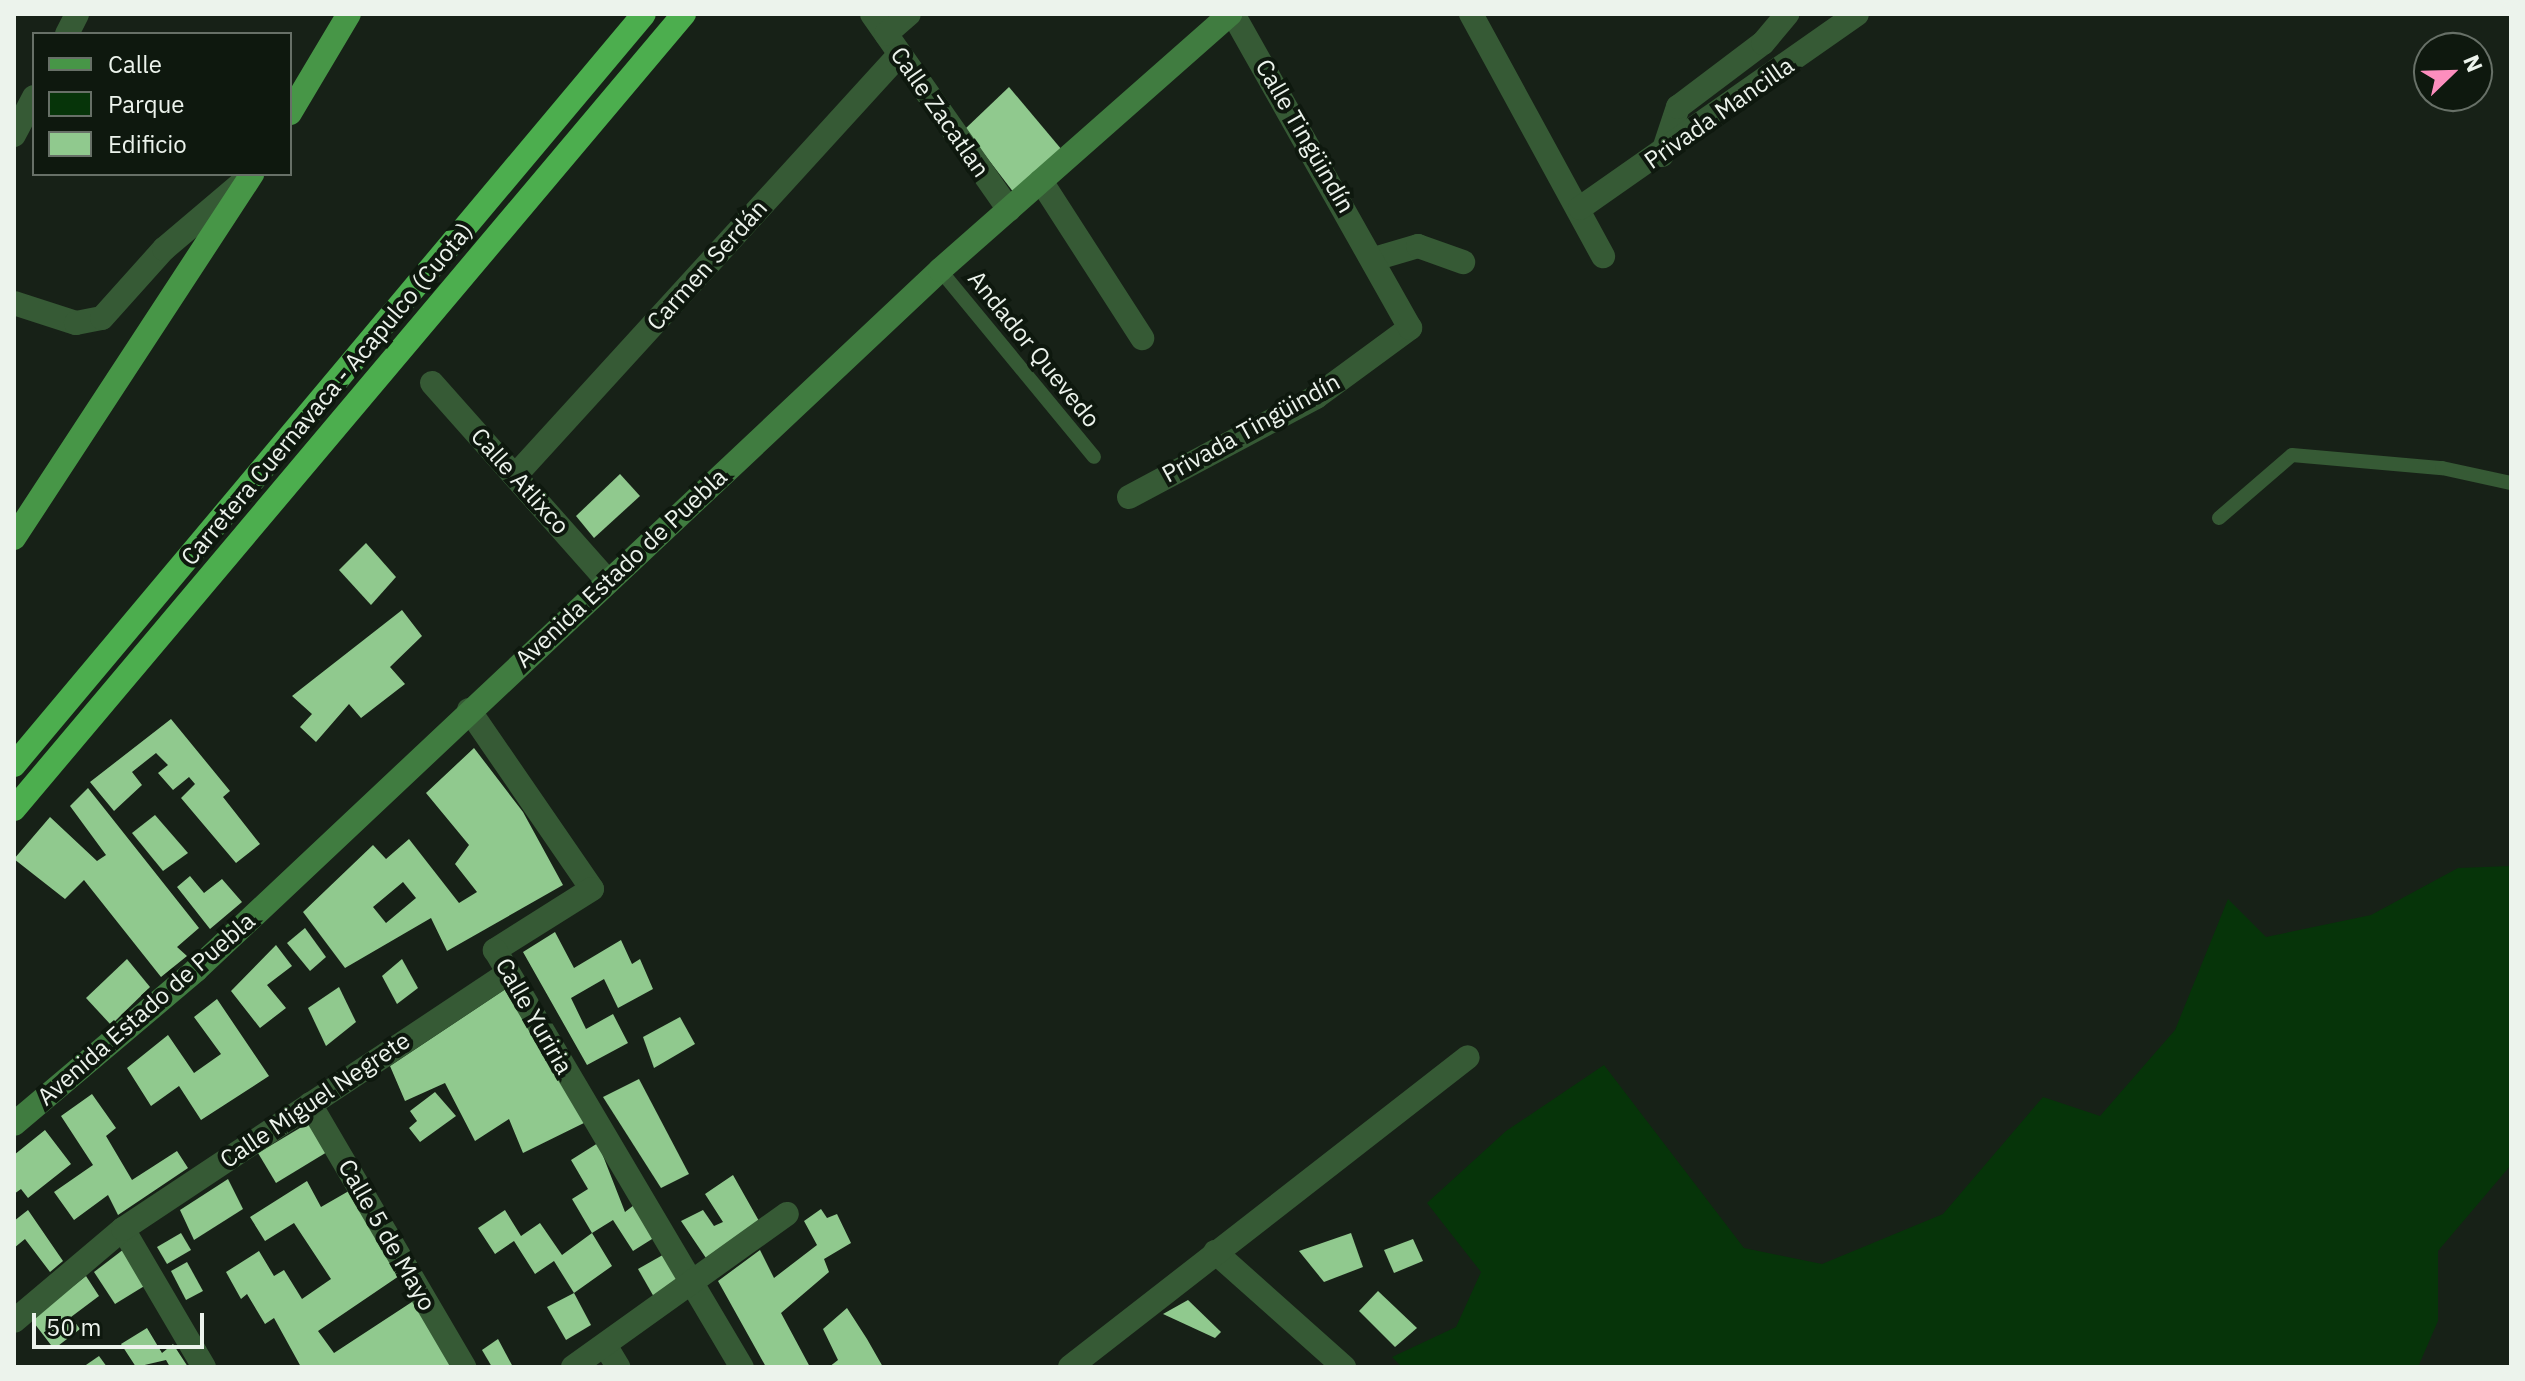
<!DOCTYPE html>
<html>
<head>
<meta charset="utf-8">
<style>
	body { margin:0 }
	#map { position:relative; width:2525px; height:1381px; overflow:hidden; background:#172117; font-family:"IBM Plex Sans",sans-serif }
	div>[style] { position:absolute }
	.green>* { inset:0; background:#063409 }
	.building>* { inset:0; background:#90c98e }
	.lane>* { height:14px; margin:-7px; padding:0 7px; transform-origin:7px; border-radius:7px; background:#365a35 }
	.street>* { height:24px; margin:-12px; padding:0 12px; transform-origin:12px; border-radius:12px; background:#365a35 }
	.secondary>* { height:24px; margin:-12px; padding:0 12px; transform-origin:12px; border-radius:12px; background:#407c40 }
	.primary>* { height:24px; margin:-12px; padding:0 12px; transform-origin:12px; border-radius:12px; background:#479647 }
	.highway>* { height:24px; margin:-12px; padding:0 12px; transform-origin:12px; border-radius:12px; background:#4cae4e }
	span { translate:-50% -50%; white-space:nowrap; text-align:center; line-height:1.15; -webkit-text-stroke:8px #0e180e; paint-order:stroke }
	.street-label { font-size:24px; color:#ecf3ec }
	.frame { position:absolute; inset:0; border:16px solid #ecf3ec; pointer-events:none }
	.legend { position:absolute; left:32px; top:32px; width:260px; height:144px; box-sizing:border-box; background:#0e180e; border:2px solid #677067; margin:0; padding:10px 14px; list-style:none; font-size:24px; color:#ecf3ec }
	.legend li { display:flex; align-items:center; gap:16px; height:40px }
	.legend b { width:40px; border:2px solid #677067 }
	.north { position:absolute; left:2413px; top:32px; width:80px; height:80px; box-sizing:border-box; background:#0e180e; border:2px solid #677067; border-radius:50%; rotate:67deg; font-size:22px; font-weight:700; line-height:32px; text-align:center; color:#ecf3ec }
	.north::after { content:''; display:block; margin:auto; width:28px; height:36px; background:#fd8ebe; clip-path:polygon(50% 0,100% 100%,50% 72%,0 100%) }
	.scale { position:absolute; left:32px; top:1313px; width:172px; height:36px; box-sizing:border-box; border:4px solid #ecf3ec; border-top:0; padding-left:10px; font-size:24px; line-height:28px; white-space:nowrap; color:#ecf3ec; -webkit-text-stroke:6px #0e180e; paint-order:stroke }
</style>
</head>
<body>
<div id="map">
	<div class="green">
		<i style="clip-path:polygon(2511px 866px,2511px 1165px,2438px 1251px,2438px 1321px,2418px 1367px,1402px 1367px,1392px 1357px,1456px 1327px,1481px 1272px,1427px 1203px,1506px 1131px,1604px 1065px,1744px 1248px,1822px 1264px,1943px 1214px,2043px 1097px,2100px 1116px,2175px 1030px,2228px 899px,2266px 937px,2371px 915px,2458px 868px)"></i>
	</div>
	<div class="building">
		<i style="clip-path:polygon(1009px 87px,1062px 150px,1014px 193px,965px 129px)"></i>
		<i style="clip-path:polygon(620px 474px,640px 496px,594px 538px,576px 516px)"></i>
		<i style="clip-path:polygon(366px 543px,396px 577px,371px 605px,339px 570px)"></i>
		<i style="clip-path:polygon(402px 610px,422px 636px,390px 667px,405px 684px,361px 718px,349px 704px,316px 742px,300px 727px,312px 714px,292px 696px)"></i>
		<i style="clip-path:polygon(171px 719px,230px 791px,223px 797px,260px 844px,236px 863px,181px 798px,195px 784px,189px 777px,173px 790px,158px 773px,168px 765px,156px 753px,132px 772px,142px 785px,114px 811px,90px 782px)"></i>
		<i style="clip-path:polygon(evenodd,474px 748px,523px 812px,563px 885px,447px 951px,431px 918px,345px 968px,303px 912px,373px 845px,386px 859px,409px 839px,459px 903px,477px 892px,455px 864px,469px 845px,426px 793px,474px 748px,403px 882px,416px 898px,386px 923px,373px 907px,403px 882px)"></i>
		<i style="clip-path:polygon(88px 788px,199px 928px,177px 947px,187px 956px,161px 977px,84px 880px,65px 899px,14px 859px,50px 817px,97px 861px,106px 855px,70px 806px)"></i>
		<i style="clip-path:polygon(155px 815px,188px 853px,163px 871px,132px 833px)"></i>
		<i style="clip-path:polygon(190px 876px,204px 893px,222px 879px,242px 902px,210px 929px,177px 887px)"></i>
		<i style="clip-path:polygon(305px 928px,326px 957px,310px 971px,287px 943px)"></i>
		<i style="clip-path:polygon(555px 932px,574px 968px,621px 940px,632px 964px,640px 959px,653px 989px,618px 1008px,604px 979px,571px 998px,586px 1029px,613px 1014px,628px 1043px,587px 1065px,523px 952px)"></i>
		<i style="clip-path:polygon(276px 945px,292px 966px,267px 985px,286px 1008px,260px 1028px,231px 991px)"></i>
		<i style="clip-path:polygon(127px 959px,150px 987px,111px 1025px,86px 998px)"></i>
		<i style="clip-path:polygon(402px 959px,418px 988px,397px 1004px,382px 976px)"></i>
		<i style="clip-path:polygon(339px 987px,356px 1022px,326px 1046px,308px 1008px)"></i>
		<i style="clip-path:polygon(507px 988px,588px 1121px,523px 1153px,509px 1119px,475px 1141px,445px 1083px,405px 1101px,390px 1066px)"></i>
		<i style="clip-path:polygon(217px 999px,269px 1076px,201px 1120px,179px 1086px,151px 1106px,127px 1068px,168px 1035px,194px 1073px,221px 1054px,194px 1017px)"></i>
		<i style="clip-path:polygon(680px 1017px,695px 1044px,654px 1068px,643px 1037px)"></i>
		<i style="clip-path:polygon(639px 1079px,689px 1174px,661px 1188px,603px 1097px)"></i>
		<i style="clip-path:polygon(435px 1092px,456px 1116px,420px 1142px,409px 1128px,417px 1121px,410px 1111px)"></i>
		<i style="clip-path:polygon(92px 1094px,116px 1128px,106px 1136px,132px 1180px,177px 1151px,188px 1168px,118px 1215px,108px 1195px,74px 1220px,54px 1192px,93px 1165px,61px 1116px)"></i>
		<i style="clip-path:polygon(315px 1119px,332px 1149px,276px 1183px,258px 1153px)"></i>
		<i style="clip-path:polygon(45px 1130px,71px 1164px,28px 1198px,21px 1189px,14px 1194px,14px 1155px)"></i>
		<i style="clip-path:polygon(598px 1143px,625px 1212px,638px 1202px,660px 1234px,633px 1251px,613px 1220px,592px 1233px,612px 1266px,574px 1293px,554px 1261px,535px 1274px,514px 1241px,495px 1254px,478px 1228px,505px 1210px,521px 1236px,540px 1223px,562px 1255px,592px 1233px,572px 1199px,588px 1189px,571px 1160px)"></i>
		<i style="clip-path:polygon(733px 1175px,759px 1221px,706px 1258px,681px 1221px,703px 1210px,714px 1226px,723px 1222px,705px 1194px)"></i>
		<i style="clip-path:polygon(228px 1179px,243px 1209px,194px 1240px,180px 1210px)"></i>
		<i style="clip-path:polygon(307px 1181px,321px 1207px,354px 1188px,402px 1274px,318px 1331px,334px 1353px,418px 1298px,459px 1367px,301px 1367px,274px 1318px,265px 1324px,247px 1294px,241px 1299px,226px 1272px,259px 1251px,274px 1276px,284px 1270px,302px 1299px,331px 1279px,294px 1223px,265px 1241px,250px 1217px)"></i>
		<i style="clip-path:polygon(821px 1209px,827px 1218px,837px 1214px,851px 1243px,824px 1259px,829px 1272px,781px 1313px,810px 1367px,766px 1367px,718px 1281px,760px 1250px,774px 1278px,817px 1245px,804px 1221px)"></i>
		<i style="clip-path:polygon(28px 1210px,63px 1261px,50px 1272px,25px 1239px,14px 1248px,14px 1221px)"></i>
		<i style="clip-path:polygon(181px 1233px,191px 1250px,167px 1264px,157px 1247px)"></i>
		<i style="clip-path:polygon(1351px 1233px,1363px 1267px,1324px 1282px,1299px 1251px)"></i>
		<i style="clip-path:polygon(1413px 1239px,1423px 1261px,1394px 1273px,1384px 1250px)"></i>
		<i style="clip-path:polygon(124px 1249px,146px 1285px,115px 1304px,94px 1272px)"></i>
		<i style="clip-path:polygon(668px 1252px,682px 1275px,654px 1297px,638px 1269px)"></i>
		<i style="clip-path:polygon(187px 1262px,203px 1291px,186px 1300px,171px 1271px)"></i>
		<i style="clip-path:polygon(86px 1276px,99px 1296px,71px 1317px,80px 1329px,54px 1349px,31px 1319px)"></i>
		<i style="clip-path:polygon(1378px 1291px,1417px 1328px,1395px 1347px,1359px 1311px)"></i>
		<i style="clip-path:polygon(574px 1293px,591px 1325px,566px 1340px,547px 1307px)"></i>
		<i style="clip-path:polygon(1188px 1300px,1221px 1332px,1215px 1338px,1163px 1314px)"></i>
		<i style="clip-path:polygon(847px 1308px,867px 1339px,883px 1367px,829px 1367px,838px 1360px,823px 1329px)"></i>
		<i style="clip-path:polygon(147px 1328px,162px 1353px,173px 1344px,188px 1367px,170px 1367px,166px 1360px,136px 1367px,121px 1344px)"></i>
		<i style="clip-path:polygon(498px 1339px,513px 1367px,492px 1367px,482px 1350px)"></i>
		<i style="clip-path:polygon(99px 1356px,107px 1367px,83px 1367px)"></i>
	</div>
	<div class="lane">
		<i style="left:940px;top:270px;width:242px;rotate:50.5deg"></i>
		<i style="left:2219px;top:518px;width:96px;rotate:-40.8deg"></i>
		<i style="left:2292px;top:455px;width:151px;rotate:5deg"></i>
		<i style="left:2442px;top:468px;width:71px;rotate:12.3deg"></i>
	</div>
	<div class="street">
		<i style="left:872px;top:14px;width:239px;rotate:55deg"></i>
		<i style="left:1471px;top:14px;width:276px;rotate:61.4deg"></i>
		<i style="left:67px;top:34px;width:22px;rotate:-63deg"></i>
		<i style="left:886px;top:34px;width:30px;rotate:-41deg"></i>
		<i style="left:14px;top:135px;width:43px;rotate:-62.2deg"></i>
		<i style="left:1662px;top:155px;width:51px;rotate:-71.6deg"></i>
		<i style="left:1678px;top:107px;width:106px;rotate:-37deg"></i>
		<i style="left:1763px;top:43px;width:38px;rotate:-50deg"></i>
		<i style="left:1041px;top:181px;width:187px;rotate:57.2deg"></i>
		<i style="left:1580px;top:208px;width:338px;rotate:-35deg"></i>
		<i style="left:1374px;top:259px;width:46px;rotate:-16.5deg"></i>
		<i style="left:1418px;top:246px;width:48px;rotate:19.6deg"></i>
		<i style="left:14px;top:303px;width:65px;rotate:17.9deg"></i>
		<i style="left:76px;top:323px;width:26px;rotate:-11deg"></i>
		<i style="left:102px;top:318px;width:93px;rotate:-48.1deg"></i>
		<i style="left:164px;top:249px;width:104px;rotate:-40.3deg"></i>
		<i style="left:432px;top:383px;width:264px;rotate:48.4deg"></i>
		<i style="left:515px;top:476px;width:570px;rotate:-47.63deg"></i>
		<i style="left:1129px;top:497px;width:212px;rotate:-28.1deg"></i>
		<i style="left:1316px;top:397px;width:117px;rotate:-36.3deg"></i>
		<i style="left:1410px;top:328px;width:360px;rotate:-119.4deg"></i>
		<i style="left:469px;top:710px;width:217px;rotate:55.5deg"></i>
		<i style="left:592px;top:889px;width:115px;rotate:147.8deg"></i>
		<i style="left:495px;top:950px;width:485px;rotate:59.4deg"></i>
		<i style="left:310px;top:1104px;width:305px;rotate:59.6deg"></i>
		<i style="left:123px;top:1229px;width:160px;rotate:59.6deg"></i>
		<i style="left:1215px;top:1252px;width:173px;rotate:41.7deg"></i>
		<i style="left:14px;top:1321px;width:143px;rotate:-40.2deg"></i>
		<i style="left:123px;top:1229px;width:462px;rotate:-33.6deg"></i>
		<i style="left:605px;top:1345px;width:26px;rotate:59deg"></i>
		<i style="left:573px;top:1367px;width:263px;rotate:-35.6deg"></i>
		<i style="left:1070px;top:1367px;width:504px;rotate:-37.91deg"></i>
	</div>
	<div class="secondary">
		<i style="left:14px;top:1124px;width:238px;rotate:-40.2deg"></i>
		<i style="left:196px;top:970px;width:1022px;rotate:-43.25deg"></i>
		<i style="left:940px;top:270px;width:387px;rotate:-41.4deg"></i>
	</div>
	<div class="primary">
		<i style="left:290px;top:113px;width:115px;rotate:-59.2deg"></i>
		<i style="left:14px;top:538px;width:435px;rotate:-56.8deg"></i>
	</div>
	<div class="highway">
		<i style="left:14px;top:765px;width:980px;rotate:-50.01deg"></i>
		<i style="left:14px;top:809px;width:1040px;rotate:-49.88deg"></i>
	</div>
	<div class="street-label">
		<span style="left:940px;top:112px;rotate:55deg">Calle Zacatlan</span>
		<span style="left:1719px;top:113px;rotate:-35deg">Privada Mancilla</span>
		<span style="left:1305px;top:136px;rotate:60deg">Calle Tingüindín</span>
		<span style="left:707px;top:265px;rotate:-48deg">Carmen Serdán</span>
		<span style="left:1034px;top:349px;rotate:51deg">Andador Quevedo</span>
		<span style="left:327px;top:394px;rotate:-50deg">Carretera Cuernavaca - Acapulco (Cuota)</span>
		<span style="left:1251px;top:428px;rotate:-29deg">Privada Tingüindín</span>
		<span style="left:520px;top:481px;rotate:48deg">Calle Atlixco</span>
		<span style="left:621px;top:568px;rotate:-43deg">Avenida Estado de Puebla</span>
		<span style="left:146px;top:1009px;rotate:-41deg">Avenida Estado de Puebla</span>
		<span style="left:534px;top:1016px;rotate:60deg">Calle Yuriria</span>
		<span style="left:315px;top:1100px;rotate:-34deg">Calle Miguel Negrete</span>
		<span style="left:387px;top:1235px;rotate:60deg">Calle 5 de Mayo</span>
	</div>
	<div class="frame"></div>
	<ul class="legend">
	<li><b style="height:10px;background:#479647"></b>Calle</li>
	<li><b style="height:22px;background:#063409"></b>Parque</li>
	<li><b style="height:22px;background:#90c98e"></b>Edificio</li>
	</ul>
	<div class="north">N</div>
	<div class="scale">50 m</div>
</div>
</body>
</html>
